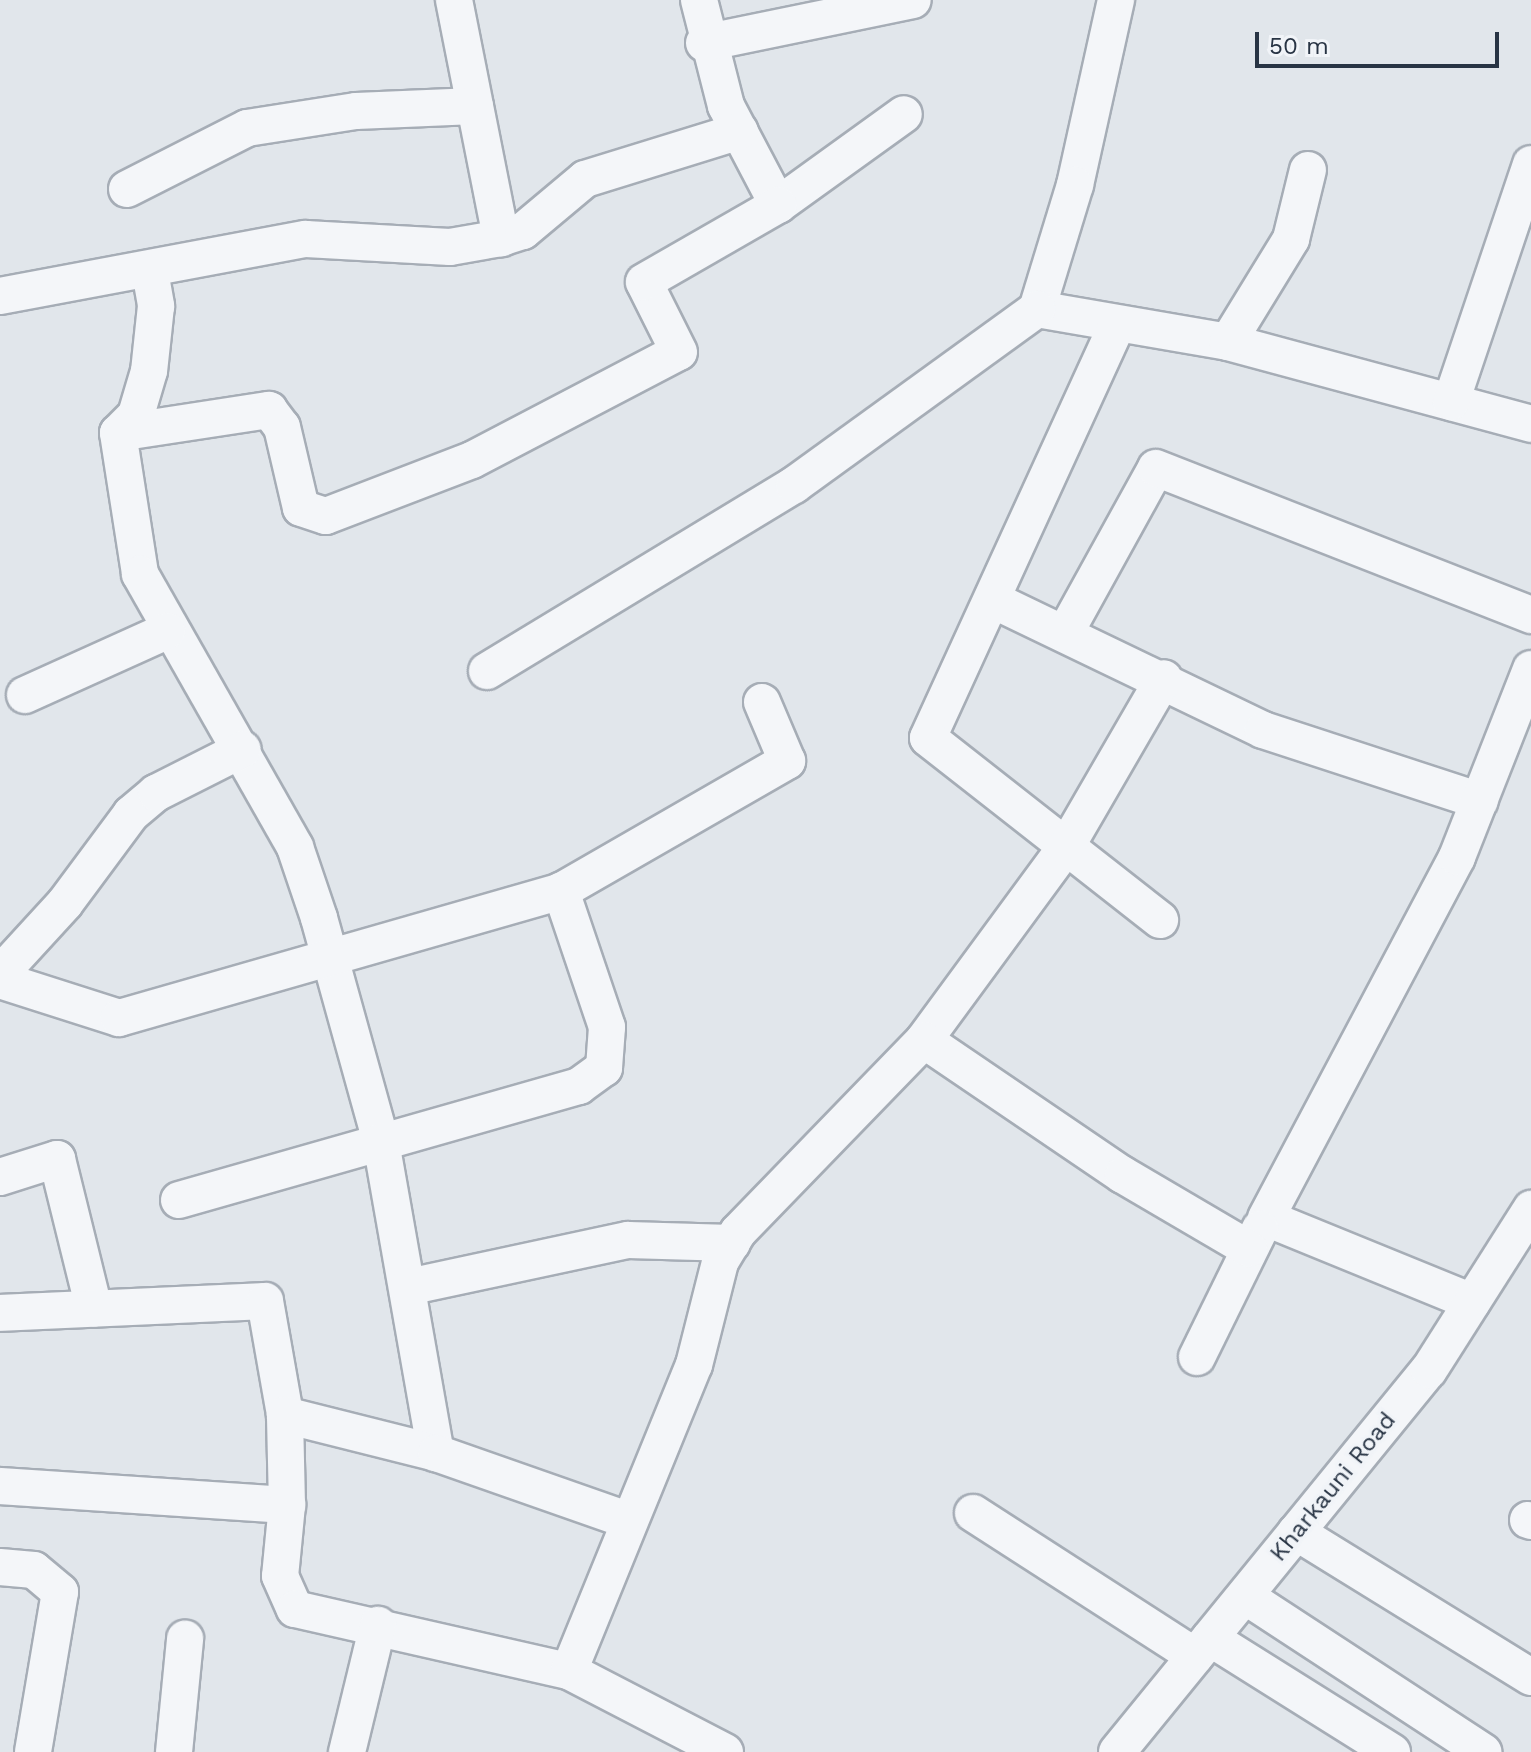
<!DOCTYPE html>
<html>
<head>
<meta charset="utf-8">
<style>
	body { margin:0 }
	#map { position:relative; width:1531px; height:1752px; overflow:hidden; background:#e1e6eb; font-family:"Work Sans",sans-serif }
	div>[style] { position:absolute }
	.roads { filter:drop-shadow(2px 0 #a6adb6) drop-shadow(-2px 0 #a6adb6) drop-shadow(0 2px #a6adb6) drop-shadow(0 -2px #a6adb6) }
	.minor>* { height:36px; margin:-18px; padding:0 18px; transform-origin:18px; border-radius:18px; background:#f4f6f9 }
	span { translate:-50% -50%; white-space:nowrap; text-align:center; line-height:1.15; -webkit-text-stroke:7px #f1f4f8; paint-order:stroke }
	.street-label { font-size:24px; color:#283444 }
	.scale { position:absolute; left:1255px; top:32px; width:244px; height:36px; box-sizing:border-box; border:4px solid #283444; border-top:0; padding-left:10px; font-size:24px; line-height:28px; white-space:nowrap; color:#283444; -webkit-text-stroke:6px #f1f4f8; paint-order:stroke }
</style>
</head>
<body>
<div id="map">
	<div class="roads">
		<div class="minor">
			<i style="left:454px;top:0;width:243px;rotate:78.8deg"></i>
			<i style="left:699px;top:0;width:109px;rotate:75.7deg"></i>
			<i style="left:726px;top:106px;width:112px;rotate:62.3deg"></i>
			<i style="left:778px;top:205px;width:155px;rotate:-35.8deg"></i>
			<i style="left:1116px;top:0;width:189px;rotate:102.5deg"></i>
			<i style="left:1075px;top:185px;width:130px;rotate:107deg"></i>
			<i style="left:1037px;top:309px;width:194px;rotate:9.8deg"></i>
			<i style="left:1228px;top:342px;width:314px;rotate:15.1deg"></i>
			<i style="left:704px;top:43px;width:213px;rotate:-11.6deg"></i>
			<i style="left:127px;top:189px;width:135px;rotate:-26.9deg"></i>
			<i style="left:247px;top:128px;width:110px;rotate:-8.9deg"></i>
			<i style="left:356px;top:111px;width:119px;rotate:-2.4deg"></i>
			<i style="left:150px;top:271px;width:36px;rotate:80deg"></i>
			<i style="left:156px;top:306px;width:65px;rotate:96.1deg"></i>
			<i style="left:149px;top:371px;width:46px;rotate:106.5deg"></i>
			<i style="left:136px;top:415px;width:25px;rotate:135deg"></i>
			<i style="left:118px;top:433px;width:143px;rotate:81.1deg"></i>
			<i style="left:140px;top:574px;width:314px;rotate:60.4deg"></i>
			<i style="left:295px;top:847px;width:75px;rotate:71.3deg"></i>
			<i style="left:319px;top:918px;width:232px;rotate:74.5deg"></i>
			<i style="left:381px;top:1142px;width:316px;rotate:80deg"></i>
			<i style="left:0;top:296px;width:311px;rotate:-10.6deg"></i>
			<i style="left:306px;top:239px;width:144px;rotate:3.2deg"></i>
			<i style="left:450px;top:247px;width:52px;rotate:-10deg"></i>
			<i style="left:501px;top:238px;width:23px;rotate:-18deg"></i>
			<i style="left:523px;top:231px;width:81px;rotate:-40deg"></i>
			<i style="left:585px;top:179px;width:162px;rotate:-17.2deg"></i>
			<i style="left:1117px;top:325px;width:454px;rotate:114.6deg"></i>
			<i style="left:928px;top:738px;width:295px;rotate:38.1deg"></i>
			<i style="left:1228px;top:342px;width:121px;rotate:-58.5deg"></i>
			<i style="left:1291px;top:239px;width:71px;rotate:-76.2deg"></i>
			<i style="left:1451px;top:402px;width:251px;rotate:-71.4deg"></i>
			<i style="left:118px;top:433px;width:153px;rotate:-8.7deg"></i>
			<i style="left:269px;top:410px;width:21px;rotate:53deg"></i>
			<i style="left:282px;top:427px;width:83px;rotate:76.8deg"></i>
			<i style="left:301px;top:508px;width:26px;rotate:18deg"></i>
			<i style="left:326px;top:516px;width:156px;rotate:-21deg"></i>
			<i style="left:472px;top:460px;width:233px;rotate:-27.6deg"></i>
			<i style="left:679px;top:352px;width:78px;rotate:-116.6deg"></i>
			<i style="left:644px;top:282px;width:155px;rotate:-29.9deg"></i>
			<i style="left:995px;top:601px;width:297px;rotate:25.7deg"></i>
			<i style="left:1263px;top:730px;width:228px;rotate:18.1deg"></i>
			<i style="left:1065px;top:633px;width:188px;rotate:-61.1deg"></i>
			<i style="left:1156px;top:468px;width:403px;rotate:21.4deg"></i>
			<i style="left:487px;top:671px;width:359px;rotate:-31.2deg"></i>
			<i style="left:794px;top:485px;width:300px;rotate:-35.9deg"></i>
			<i style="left:25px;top:695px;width:156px;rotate:-24.3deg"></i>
			<i style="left:0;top:974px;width:96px;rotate:-47.5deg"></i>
			<i style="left:65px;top:903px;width:111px;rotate:-53.4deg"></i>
			<i style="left:131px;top:814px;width:33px;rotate:-40deg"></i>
			<i style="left:156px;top:793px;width:97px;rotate:-26.8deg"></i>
			<i style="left:0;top:980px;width:125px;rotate:17.7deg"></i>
			<i style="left:119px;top:1018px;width:460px;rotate:-16deg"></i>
			<i style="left:561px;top:891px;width:261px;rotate:-29.9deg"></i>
			<i style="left:787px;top:761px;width:64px;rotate:-113deg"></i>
			<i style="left:924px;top:1040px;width:240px;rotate:-53.7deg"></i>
			<i style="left:1066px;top:847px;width:195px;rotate:-59.9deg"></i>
			<i style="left:0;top:1177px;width:60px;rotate:-17.5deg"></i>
			<i style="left:57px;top:1159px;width:154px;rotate:76.1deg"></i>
			<i style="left:179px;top:1200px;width:416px;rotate:-15.9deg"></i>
			<i style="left:579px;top:1086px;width:31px;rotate:-36deg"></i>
			<i style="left:604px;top:1068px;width:41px;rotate:-85.8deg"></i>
			<i style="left:607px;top:1027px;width:144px;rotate:-108.7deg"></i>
			<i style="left:408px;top:1287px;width:225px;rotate:-12.1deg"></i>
			<i style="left:628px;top:1240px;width:104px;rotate:1.7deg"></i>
			<i style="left:1472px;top:1302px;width:222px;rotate:-157.8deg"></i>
			<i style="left:1266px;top:1218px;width:408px;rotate:-62.1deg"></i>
			<i style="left:1457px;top:857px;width:202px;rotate:-68.5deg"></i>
			<i style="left:0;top:1313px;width:265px;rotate:-2.6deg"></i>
			<i style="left:265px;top:1301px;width:116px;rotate:80deg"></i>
			<i style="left:285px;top:1415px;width:156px;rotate:14.1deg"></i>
			<i style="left:436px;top:1453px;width:202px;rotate:19.3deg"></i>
			<i style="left:1197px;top:1357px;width:143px;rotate:-63.8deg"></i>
			<i style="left:0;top:1486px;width:288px;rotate:3.8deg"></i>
			<i style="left:287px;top:1505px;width:90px;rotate:-91.3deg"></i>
			<i style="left:287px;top:1505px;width:71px;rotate:95.6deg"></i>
			<i style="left:280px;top:1576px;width:36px;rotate:66deg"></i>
			<i style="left:295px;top:1609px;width:281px;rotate:12.8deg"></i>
			<i style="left:973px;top:1513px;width:264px;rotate:32.8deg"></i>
			<i style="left:1528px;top:1520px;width:3px;rotate:18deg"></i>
			<i style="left:1296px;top:1532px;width:276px;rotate:31.7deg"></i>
			<i style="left:0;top:1567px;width:34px;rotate:5deg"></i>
			<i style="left:34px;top:1570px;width:34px;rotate:40deg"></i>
			<i style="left:60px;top:1592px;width:162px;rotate:99.6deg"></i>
			<i style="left:1245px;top:1596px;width:285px;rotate:33.2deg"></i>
			<i style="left:1210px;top:1638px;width:215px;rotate:32.1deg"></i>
			<i style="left:174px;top:1752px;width:114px;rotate:-84.4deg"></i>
			<i style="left:347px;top:1752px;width:131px;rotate:-76.3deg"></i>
			<i style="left:725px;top:1752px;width:176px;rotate:-152.6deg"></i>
			<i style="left:569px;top:1671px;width:331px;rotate:-67.8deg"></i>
			<i style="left:694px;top:1365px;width:106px;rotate:-75.8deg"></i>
			<i style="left:720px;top:1262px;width:35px;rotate:-59deg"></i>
			<i style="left:738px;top:1232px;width:267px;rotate:-45.9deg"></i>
			<i style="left:924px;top:1040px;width:240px;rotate:34.2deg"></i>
			<i style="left:1123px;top:1175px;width:146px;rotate:30.4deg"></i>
			<i style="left:1117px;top:1752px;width:493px;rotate:-50.8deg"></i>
			<i style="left:1429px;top:1370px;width:191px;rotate:-57.6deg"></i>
		</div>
	</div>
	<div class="street-label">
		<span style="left:1333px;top:1487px;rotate:-51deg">Kharkauni Road</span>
	</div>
	<div class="scale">50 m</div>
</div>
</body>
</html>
